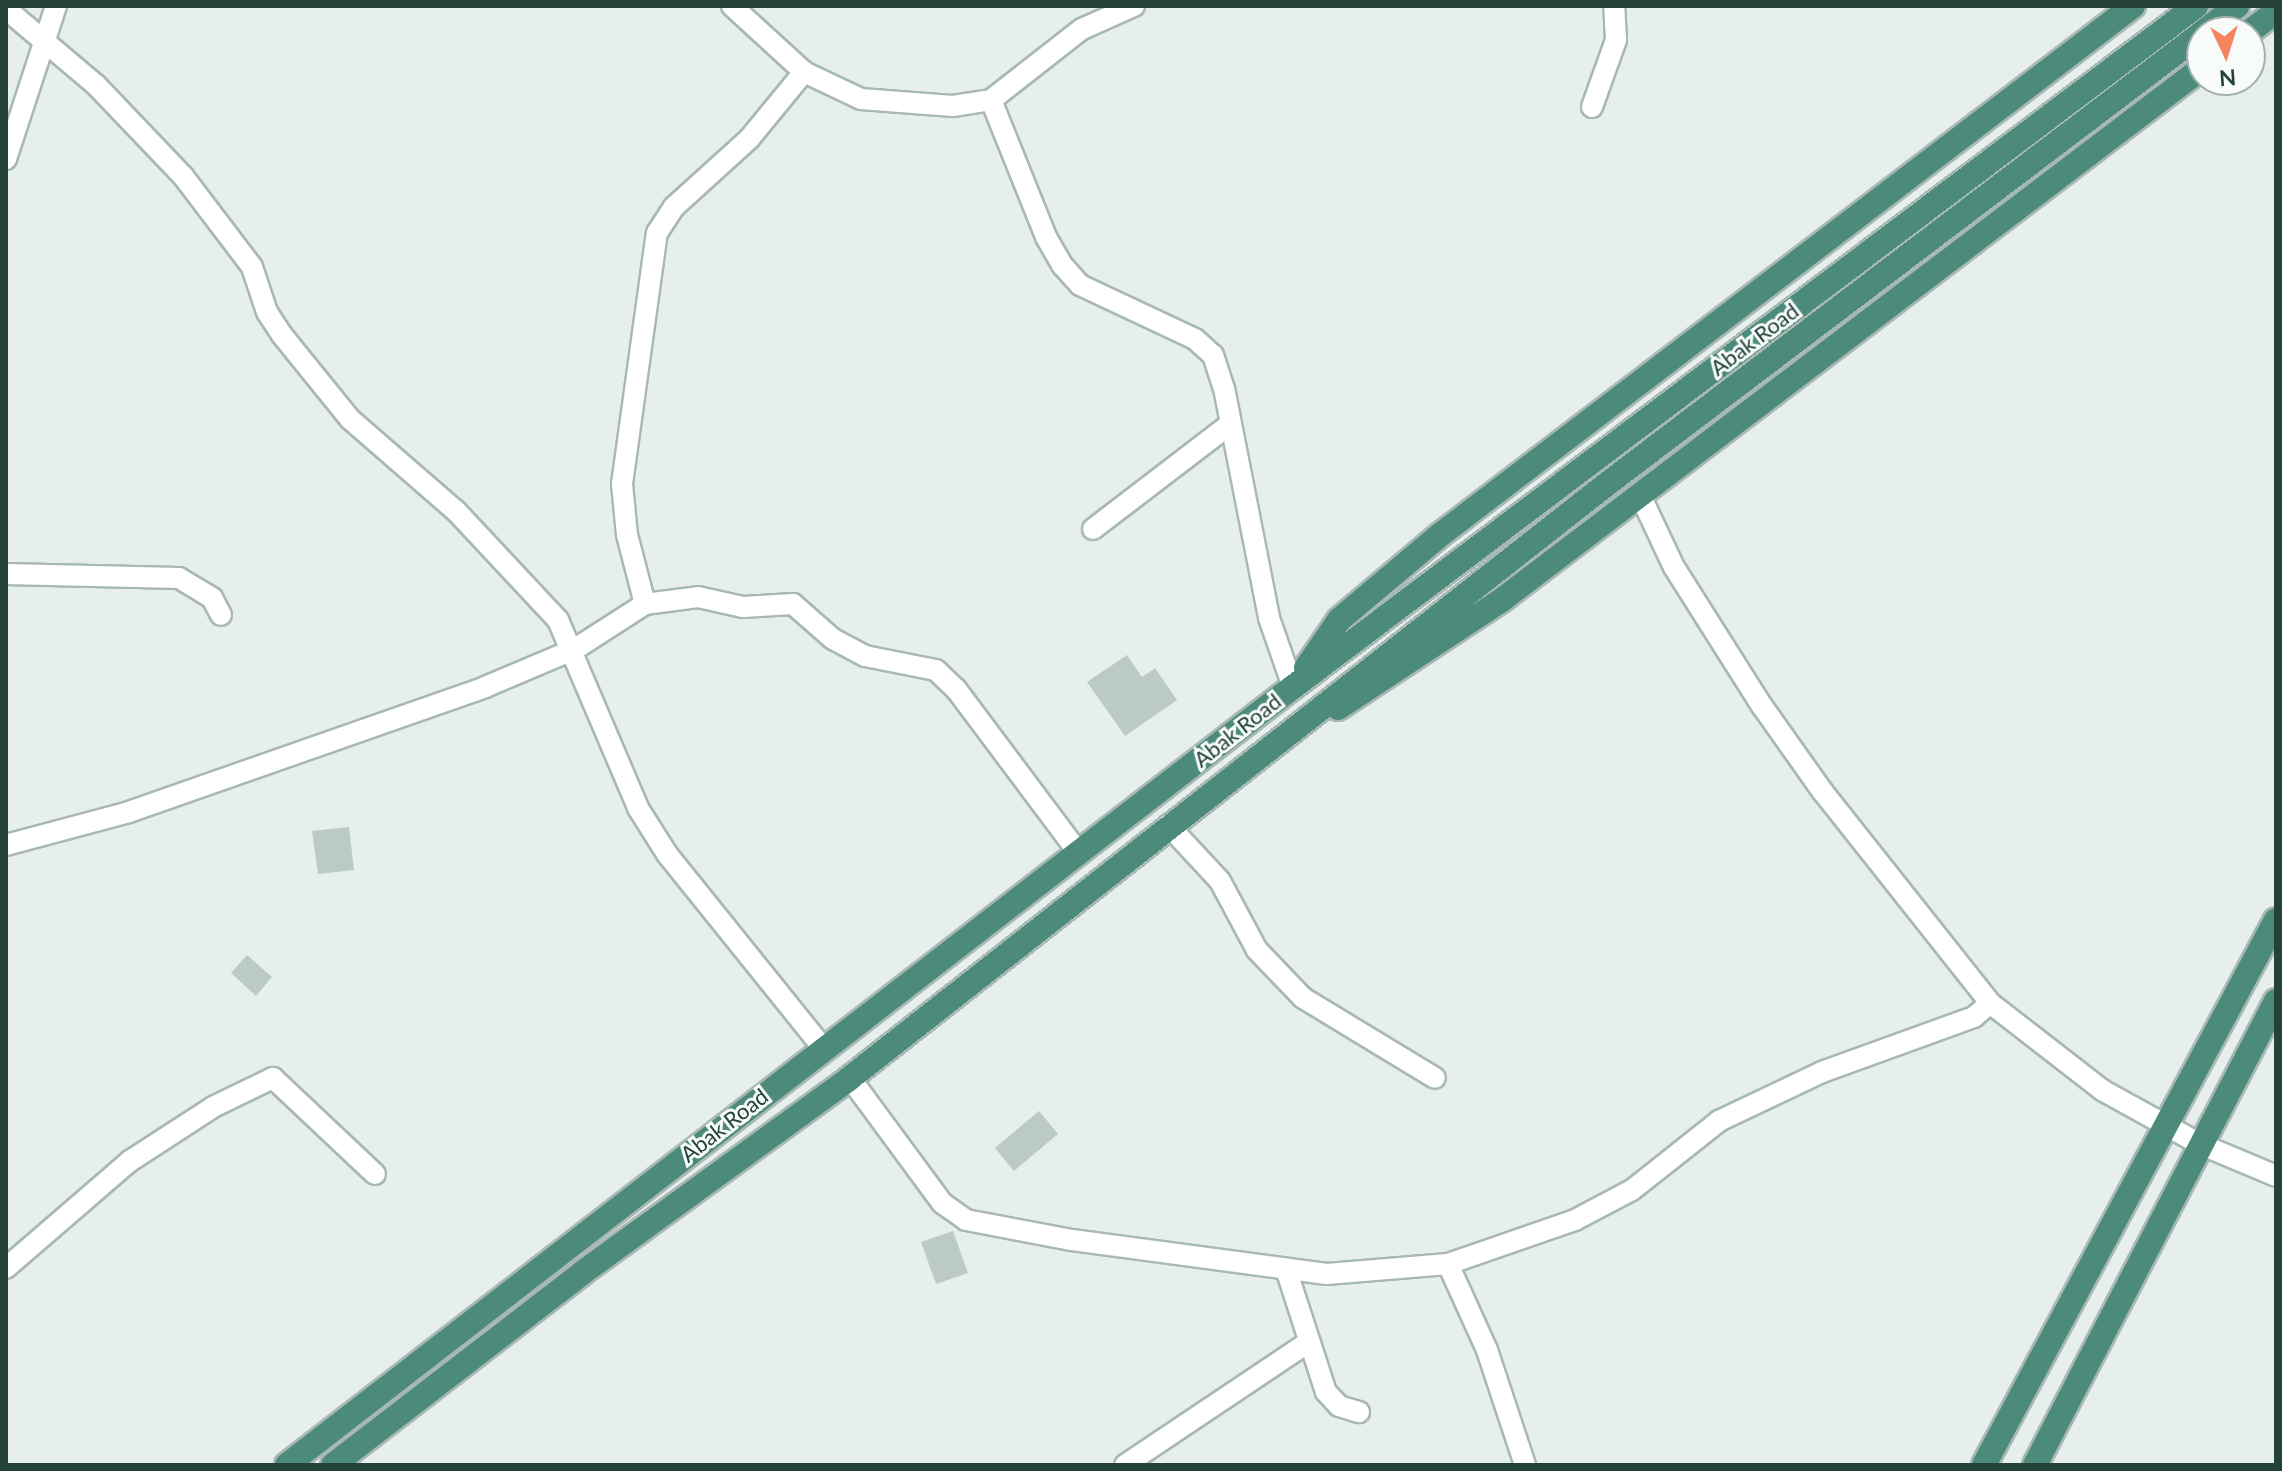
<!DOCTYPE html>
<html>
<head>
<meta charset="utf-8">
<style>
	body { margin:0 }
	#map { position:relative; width:2282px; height:1471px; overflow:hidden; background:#e6efeb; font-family:Lato,sans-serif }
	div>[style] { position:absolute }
	.building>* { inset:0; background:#bbcac4 }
	.roads { filter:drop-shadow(2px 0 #a8b8b2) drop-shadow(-2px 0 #a8b8b2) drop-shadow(0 2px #a8b8b2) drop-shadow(0 -2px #a8b8b2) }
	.minor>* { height:20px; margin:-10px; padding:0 10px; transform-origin:10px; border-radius:10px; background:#fff }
	.trunk>* { height:24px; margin:-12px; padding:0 12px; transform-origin:12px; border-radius:12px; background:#4c8a7c }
	span { translate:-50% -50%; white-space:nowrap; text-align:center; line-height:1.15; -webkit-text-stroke:6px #f7fbf9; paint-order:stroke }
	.street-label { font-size:22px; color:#24423a }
	.frame { position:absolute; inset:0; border:8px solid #24423a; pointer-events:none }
	.north { position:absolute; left:2186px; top:16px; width:80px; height:80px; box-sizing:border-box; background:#f7fbf9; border:2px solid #a3b1ad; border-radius:50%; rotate:176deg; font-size:22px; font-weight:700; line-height:32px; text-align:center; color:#24423a }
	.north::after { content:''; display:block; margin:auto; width:28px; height:36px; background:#f4845f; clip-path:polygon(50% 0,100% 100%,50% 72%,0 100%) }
</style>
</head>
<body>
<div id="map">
	<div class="building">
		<i style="clip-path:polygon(1127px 655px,1142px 677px,1155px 668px,1177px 700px,1125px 736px,1087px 682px)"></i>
		<i style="clip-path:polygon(349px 827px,354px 870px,318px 874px,312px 831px)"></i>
		<i style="clip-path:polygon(247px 955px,272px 977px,256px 996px,231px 973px)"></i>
		<i style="clip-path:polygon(1039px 1111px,1058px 1134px,1014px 1171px,995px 1148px)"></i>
		<i style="clip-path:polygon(953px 1231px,968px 1273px,936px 1284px,921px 1242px)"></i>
	</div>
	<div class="roads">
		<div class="minor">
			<i style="left:732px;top:6px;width:98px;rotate:42.5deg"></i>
			<i style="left:804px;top:72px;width:63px;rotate:25.3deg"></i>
			<i style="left:861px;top:99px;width:92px;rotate:4.4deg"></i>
			<i style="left:953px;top:106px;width:38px;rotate:-9deg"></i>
			<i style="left:991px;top:100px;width:115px;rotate:-38deg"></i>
			<i style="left:1082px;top:29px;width:57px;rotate:-23.9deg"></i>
			<i style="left:6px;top:9px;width:118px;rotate:40.2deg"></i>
			<i style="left:96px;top:85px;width:126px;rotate:46.3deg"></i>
			<i style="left:183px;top:176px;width:114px;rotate:52.8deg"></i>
			<i style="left:252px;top:267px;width:47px;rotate:71.6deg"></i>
			<i style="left:267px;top:312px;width:27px;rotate:57deg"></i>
			<i style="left:282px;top:335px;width:108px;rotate:51deg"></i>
			<i style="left:350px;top:419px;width:140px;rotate:41deg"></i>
			<i style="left:456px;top:511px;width:149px;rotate:46.9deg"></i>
			<i style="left:558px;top:620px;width:204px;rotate:66.9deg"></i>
			<i style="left:638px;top:808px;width:54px;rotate:57.8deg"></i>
			<i style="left:667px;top:854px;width:249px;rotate:51.2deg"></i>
			<i style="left:991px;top:100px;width:148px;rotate:68.1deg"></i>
			<i style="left:1046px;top:237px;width:34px;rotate:60deg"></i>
			<i style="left:1063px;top:266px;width:25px;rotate:48deg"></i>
			<i style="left:1080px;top:285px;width:127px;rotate:25.2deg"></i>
			<i style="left:1195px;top:339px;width:24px;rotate:42deg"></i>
			<i style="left:1213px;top:355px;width:35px;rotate:72deg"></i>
			<i style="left:1224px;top:388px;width:234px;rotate:78.9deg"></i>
			<i style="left:1269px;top:618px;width:73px;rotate:70.8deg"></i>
			<i style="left:1592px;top:107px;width:71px;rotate:-70.3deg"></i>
			<i style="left:1616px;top:40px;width:34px;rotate:-93deg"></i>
			<i style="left:6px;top:159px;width:161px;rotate:-71.9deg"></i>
			<i style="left:1641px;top:497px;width:77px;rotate:64.8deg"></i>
			<i style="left:1674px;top:567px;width:165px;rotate:57.7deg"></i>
			<i style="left:1762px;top:706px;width:105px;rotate:54.7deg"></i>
			<i style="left:1823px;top:792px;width:269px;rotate:51.6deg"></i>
			<i style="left:1990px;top:1003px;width:142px;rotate:37.8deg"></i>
			<i style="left:2102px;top:1090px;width:112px;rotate:28.9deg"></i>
			<i style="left:2200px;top:1144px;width:82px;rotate:22.8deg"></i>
			<i style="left:1093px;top:529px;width:171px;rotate:-37.4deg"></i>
			<i style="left:6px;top:574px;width:173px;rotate:1.3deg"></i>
			<i style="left:179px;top:578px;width:39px;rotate:31deg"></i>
			<i style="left:212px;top:598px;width:19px;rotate:62deg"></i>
			<i style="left:645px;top:604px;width:71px;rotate:-104.6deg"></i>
			<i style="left:627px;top:535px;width:51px;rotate:-95.6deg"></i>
			<i style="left:622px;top:484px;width:253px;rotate:-82.1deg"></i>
			<i style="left:657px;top:233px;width:31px;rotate:-57deg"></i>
			<i style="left:674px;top:207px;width:101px;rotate:-42.2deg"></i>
			<i style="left:749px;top:139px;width:87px;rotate:-50.6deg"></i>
			<i style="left:1168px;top:825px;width:76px;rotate:47.1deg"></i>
			<i style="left:1220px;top:881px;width:78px;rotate:61.8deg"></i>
			<i style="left:1257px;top:950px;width:66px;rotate:46.2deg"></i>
			<i style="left:1303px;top:998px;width:154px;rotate:31.2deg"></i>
			<i style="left:6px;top:845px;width:127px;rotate:-15deg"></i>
			<i style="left:129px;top:812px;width:377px;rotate:-19.3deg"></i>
			<i style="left:485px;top:687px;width:98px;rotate:-22.9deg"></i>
			<i style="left:575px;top:649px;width:83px;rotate:-32.7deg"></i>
			<i style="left:645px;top:604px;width:53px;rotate:-7.5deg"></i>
			<i style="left:698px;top:597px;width:46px;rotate:12.5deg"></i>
			<i style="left:743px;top:607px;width:50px;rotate:-3.4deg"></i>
			<i style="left:793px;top:604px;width:53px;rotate:41.2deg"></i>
			<i style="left:833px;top:639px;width:36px;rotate:28deg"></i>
			<i style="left:865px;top:656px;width:72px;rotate:11.2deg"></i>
			<i style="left:936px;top:670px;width:28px;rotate:44deg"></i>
			<i style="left:956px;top:689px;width:204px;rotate:53.2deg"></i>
			<i style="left:850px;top:1078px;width:155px;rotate:53.6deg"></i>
			<i style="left:942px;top:1203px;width:29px;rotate:35deg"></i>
			<i style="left:966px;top:1220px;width:108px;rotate:10.7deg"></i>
			<i style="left:1072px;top:1240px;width:257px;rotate:7.6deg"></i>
			<i style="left:1327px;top:1274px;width:121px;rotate:-4.7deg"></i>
			<i style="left:1448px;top:1264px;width:134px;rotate:-19.1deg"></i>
			<i style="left:1575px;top:1220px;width:64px;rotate:-27.8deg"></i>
			<i style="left:1632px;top:1190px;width:111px;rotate:-38.4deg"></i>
			<i style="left:1719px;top:1121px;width:114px;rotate:-25.4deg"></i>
			<i style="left:1822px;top:1072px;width:162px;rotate:-19.9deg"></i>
			<i style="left:1974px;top:1017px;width:21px;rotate:-41deg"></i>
			<i style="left:1448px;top:1264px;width:94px;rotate:65.6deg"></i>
			<i style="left:1487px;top:1350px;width:121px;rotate:71.7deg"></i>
			<i style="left:6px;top:1268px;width:164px;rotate:-40.8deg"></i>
			<i style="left:130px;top:1161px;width:99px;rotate:-33deg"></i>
			<i style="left:213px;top:1107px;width:67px;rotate:-25.8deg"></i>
			<i style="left:273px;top:1078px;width:140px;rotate:43.3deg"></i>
			<i style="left:1286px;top:1269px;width:129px;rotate:72deg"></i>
			<i style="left:1326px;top:1392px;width:19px;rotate:47deg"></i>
			<i style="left:1339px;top:1406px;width:21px;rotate:17deg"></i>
			<i style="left:1125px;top:1465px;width:221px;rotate:-33.8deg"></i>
		</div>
		<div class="trunk">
			<i style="left:2203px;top:32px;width:43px;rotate:-37.4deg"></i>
			<i style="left:2249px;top:32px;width:34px;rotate:-37deg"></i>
			<i style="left:1306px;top:668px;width:58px;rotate:-55.5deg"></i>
			<i style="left:1339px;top:620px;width:132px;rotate:-40.1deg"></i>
			<i style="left:1440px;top:535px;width:872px;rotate:-37.36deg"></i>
			<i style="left:1338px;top:708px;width:198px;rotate:-33.4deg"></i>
			<i style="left:1503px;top:599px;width:878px;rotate:-37.22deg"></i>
			<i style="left:287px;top:1465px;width:1272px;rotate:-37.72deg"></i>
			<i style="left:1293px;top:687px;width:1131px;rotate:-37.02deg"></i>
			<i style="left:333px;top:1465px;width:314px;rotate:-37.6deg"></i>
			<i style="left:582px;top:1273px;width:331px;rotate:-36deg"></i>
			<i style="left:850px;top:1078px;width:962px;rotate:-38.12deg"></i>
			<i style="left:1607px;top:484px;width:747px;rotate:-37.16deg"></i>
			<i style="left:1984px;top:1465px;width:618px;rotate:-61.82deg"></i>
			<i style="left:2035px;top:1465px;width:523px;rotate:-62.55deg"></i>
		</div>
	</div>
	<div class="street-label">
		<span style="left:1754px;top:339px;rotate:-37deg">Abak Road</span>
		<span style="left:1237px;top:730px;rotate:-38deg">Abak Road</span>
		<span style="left:724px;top:1125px;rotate:-38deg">Abak Road</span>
	</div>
	<div class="frame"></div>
	<div class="north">N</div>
</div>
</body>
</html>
